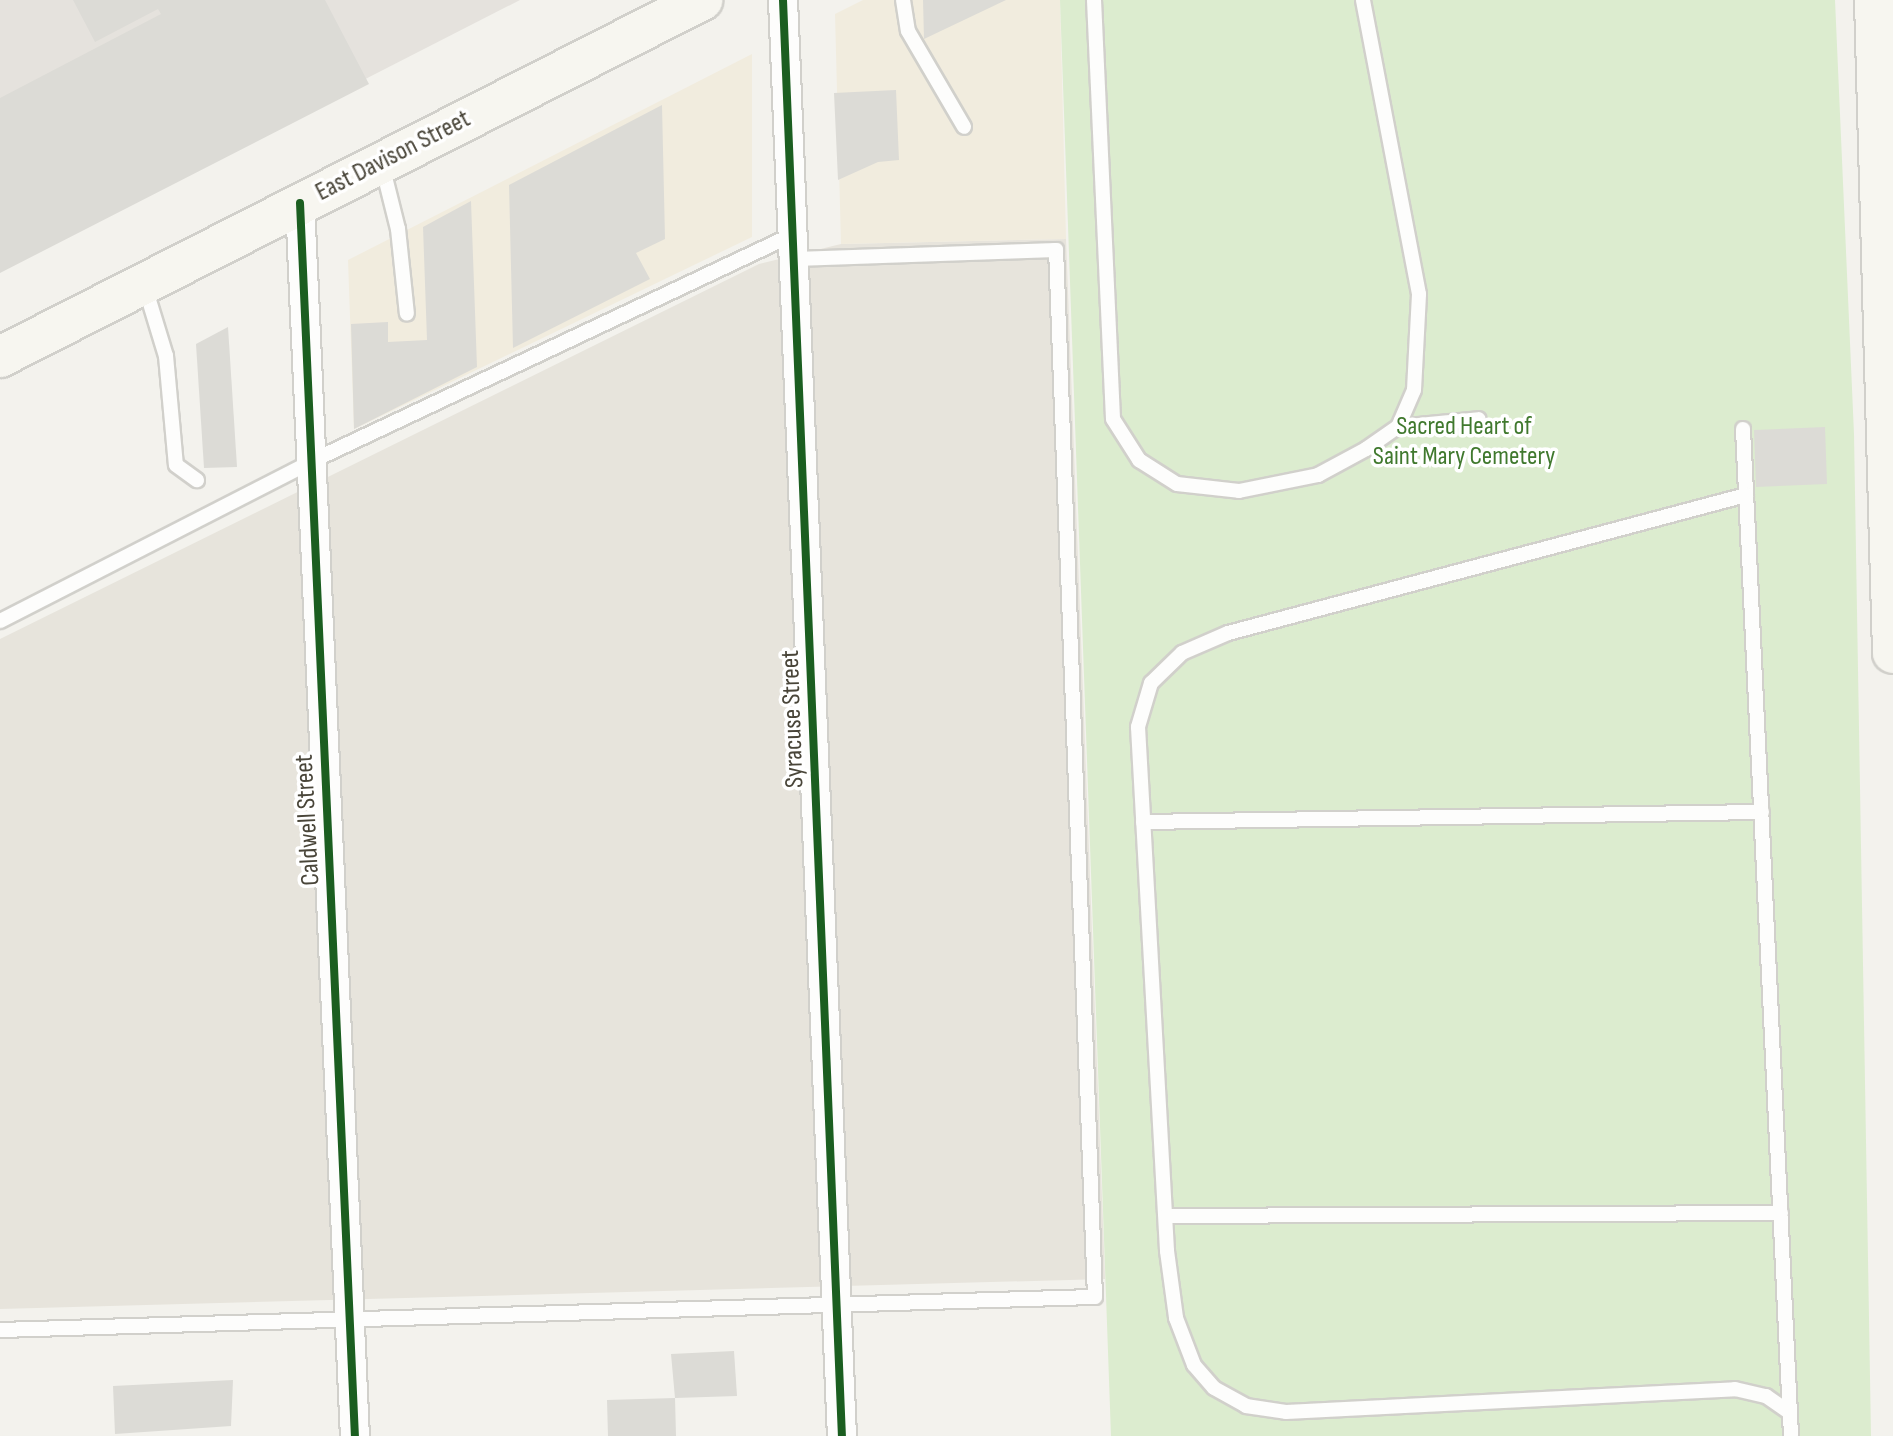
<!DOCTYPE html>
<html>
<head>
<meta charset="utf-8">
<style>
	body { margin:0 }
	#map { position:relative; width:1893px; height:1436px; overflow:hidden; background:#f3f2ed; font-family:"Sofia Sans Condensed",sans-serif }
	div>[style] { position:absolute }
	.residential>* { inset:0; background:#e7e4dc }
	.commercial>* { inset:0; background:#f1ecde }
	.industrial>* { inset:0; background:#e5e2dd }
	.green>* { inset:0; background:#dceccf }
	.building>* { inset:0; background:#dcdbd6 }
	.roads { filter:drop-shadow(2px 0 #d1d0cb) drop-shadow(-2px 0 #d1d0cb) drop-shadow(0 2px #d1d0cb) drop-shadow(0 -2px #d1d0cb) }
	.lane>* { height:14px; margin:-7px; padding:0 7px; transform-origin:7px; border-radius:7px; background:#fdfdfc }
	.street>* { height:28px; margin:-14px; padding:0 14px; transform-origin:14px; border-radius:14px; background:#fdfdfc }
	.secondary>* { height:40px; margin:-20px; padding:0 20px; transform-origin:20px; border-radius:20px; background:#f7f6f0 }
	.cycleway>* { height:8px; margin:-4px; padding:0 4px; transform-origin:4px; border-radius:4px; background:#1b5e20 }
	span { translate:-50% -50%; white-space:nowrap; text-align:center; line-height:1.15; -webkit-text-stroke:7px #fff; paint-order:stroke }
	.street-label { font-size:26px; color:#494539 }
	.park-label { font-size:26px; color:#40792e }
</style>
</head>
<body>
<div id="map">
	<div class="residential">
		<i style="clip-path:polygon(1066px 239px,1105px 1279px,0 1309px,0 639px,759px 264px,841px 244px)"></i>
	</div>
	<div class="commercial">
		<i style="clip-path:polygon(863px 0,1060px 0,1066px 239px,841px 244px,835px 14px)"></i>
		<i style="clip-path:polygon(752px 54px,752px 237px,354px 429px,348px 260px)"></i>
	</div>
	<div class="industrial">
		<i style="clip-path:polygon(0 0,520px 0,0 266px)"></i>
	</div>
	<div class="green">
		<i style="clip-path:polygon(1060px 0,1835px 0,1854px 434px,1871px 1436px,1111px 1436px)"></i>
	</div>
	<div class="building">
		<i style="clip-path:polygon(73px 0,325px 0,369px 84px,0 273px,0 98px,161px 14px,158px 9px,95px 42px)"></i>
		<i style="clip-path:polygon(923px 0,1006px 0,924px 39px)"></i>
		<i style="clip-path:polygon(896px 90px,899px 160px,878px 162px,838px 180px,834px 93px)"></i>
		<i style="clip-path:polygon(662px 105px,665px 239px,636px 253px,650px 279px,513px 348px,509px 185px)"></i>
		<i style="clip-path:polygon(471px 201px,477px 367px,354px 429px,351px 324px,388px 322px,388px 342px,427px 340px,423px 227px)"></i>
		<i style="clip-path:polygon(228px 327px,237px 467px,204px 468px,196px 344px)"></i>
		<i style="clip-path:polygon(1825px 427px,1827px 484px,1756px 487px,1754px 430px)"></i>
		<i style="clip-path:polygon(734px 1351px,737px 1396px,675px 1398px,671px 1354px)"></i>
		<i style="clip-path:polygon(233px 1380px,231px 1426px,115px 1434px,113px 1386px)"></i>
		<i style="clip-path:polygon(675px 1398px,676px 1436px,608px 1436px,607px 1400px)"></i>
	</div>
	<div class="roads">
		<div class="lane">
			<i style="left:903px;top:0;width:31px;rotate:81deg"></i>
			<i style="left:908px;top:31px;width:111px;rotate:59.7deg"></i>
			<i style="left:1094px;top:0;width:419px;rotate:87.4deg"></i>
			<i style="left:1113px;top:419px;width:49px;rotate:57.6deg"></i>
			<i style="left:1139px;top:460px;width:45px;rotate:32.3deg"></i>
			<i style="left:1177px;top:484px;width:62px;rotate:6.4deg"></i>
			<i style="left:1239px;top:491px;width:81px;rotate:-11.4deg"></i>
			<i style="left:1318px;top:475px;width:55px;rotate:-28.4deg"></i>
			<i style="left:1366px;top:449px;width:39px;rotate:-35deg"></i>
			<i style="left:1398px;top:427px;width:40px;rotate:-66.6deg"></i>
			<i style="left:1414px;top:390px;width:96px;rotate:-87deg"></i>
			<i style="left:1419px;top:294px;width:299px;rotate:-100.8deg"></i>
			<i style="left:382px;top:165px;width:66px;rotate:76deg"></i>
			<i style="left:398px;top:229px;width:85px;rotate:84deg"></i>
			<i style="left:145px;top:287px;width:72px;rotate:73.1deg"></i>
			<i style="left:166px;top:356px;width:109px;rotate:84.8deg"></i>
			<i style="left:176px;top:465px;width:26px;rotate:36deg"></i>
			<i style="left:1398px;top:427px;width:81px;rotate:-5.6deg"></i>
			<i style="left:1743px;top:429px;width:1008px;rotate:87.27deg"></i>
			<i style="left:1746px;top:495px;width:536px;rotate:165.08deg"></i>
			<i style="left:1228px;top:633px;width:50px;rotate:156.5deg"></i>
			<i style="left:1182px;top:653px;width:43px;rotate:135.9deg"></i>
			<i style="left:1151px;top:683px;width:46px;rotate:106.5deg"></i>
			<i style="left:1138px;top:727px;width:525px;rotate:86.83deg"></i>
			<i style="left:1167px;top:1251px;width:68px;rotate:82.3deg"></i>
			<i style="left:1176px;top:1318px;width:50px;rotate:69deg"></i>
			<i style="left:1194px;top:1365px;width:30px;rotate:49deg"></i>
			<i style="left:1214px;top:1388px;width:37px;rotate:29deg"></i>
			<i style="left:1246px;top:1406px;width:40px;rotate:8.5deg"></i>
			<i style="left:1286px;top:1412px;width:450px;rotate:-2.9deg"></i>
			<i style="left:1735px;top:1389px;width:32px;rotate:13deg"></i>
			<i style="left:1766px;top:1396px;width:29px;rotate:35deg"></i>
			<i style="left:0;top:621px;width:351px;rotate:-27.1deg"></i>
			<i style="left:312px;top:461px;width:533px;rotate:-25.22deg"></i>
			<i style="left:1143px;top:822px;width:619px;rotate:-0.93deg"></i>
			<i style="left:1166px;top:1216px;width:615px;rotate:-0.28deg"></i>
			<i style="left:0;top:1330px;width:1095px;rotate:-1.73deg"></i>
			<i style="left:1095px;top:1297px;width:1048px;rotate:-92.13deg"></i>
			<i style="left:1056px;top:250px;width:261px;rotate:178deg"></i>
		</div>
		<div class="street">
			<i style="left:783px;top:0;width:1437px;rotate:87.65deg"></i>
			<i style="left:300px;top:203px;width:1234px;rotate:87.45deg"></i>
		</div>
		<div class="secondary">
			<i style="left:1875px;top:0;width:653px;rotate:88.42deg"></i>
			<i style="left:0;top:357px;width:788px;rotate:-26.96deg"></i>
		</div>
	</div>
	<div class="cycleway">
		<i style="left:783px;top:0;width:1437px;rotate:87.65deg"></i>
		<i style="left:300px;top:203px;width:1234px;rotate:87.45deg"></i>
	</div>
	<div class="street-label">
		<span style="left:393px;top:156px;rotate:-27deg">East Davison Street</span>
		<span style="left:793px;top:719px;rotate:-92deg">Syracuse Street</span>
		<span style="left:308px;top:820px;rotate:-93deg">Caldwell Street</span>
	</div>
	<div class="park-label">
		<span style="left:1464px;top:442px">Sacred Heart of<br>Saint Mary Cemetery</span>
	</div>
</div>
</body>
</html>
